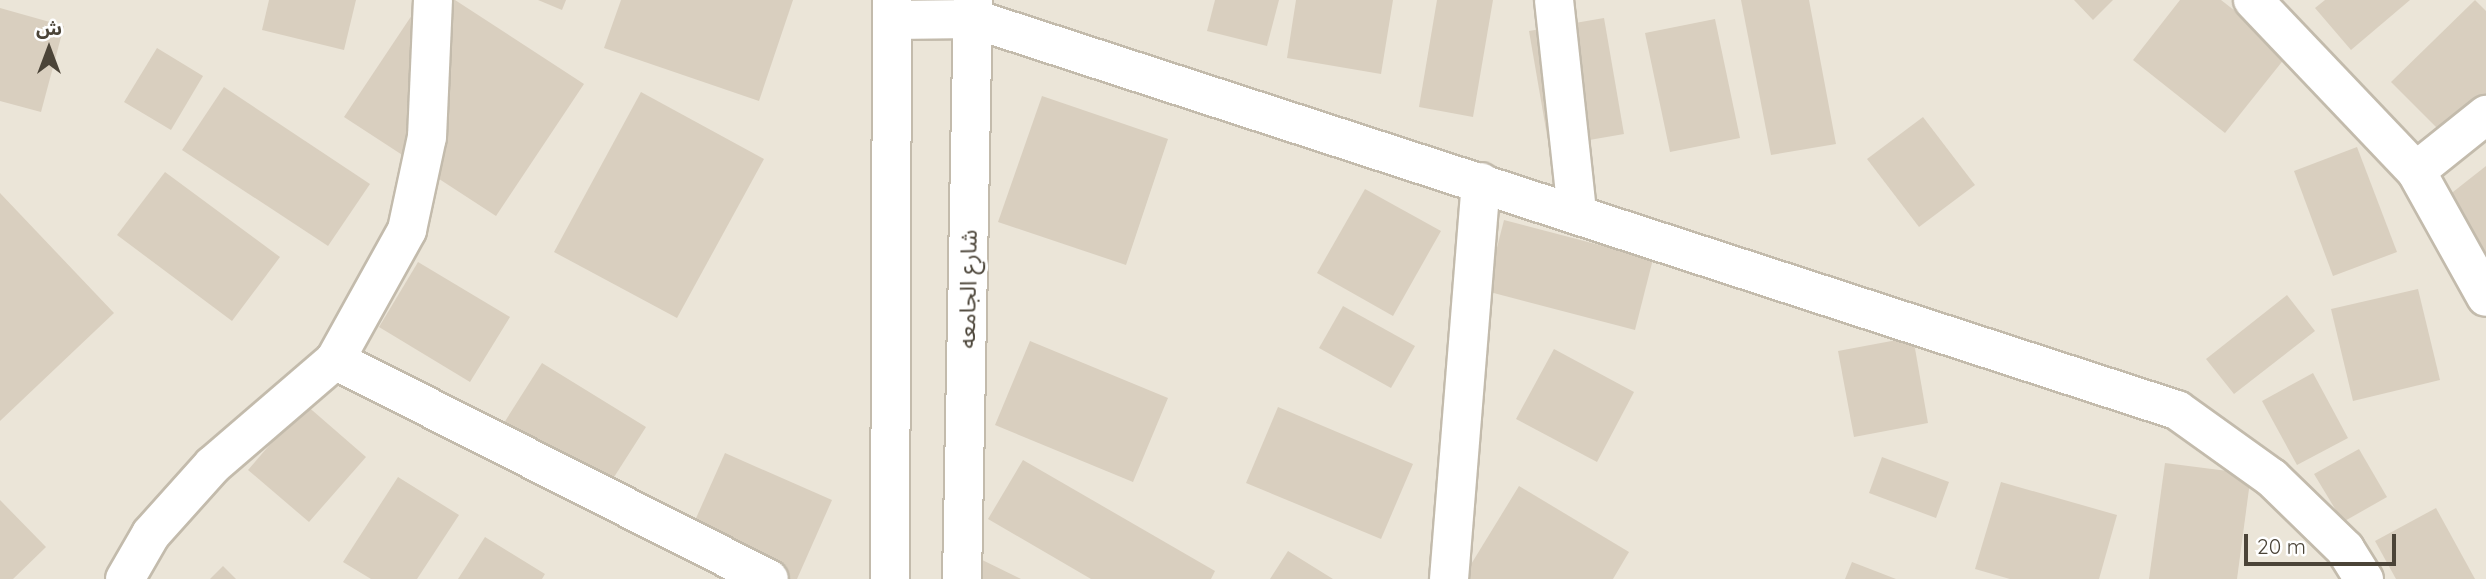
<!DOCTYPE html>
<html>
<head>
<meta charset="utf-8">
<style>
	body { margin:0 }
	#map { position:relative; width:2486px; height:579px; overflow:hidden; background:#f6f3eb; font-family:Quicksand,"Noto Sans Arabic",sans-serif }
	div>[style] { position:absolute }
	.residential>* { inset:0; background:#ebe5d8 }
	.building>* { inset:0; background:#d9cfbf }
	.roads { filter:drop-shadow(2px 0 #c3bbac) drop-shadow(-2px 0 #c3bbac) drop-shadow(0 2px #c3bbac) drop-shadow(0 -2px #c3bbac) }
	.minor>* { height:38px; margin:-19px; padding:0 19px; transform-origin:19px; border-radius:19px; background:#fff }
	.tertiary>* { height:38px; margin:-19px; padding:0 19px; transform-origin:19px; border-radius:19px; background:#fff }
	span { translate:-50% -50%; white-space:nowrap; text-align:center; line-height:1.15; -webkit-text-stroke:6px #fff; paint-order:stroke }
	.street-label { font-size:23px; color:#4b4438 }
	.north { position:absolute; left:14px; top:14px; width:70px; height:70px; -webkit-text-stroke:5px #fff; paint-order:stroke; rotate:0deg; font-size:19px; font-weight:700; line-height:28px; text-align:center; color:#4b4438 }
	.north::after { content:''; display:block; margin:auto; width:24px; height:32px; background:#4b4438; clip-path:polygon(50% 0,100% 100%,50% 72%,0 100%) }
	.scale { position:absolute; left:2244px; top:534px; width:152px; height:32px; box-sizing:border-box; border:4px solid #4b4438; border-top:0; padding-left:9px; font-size:21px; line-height:24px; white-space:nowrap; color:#4b4438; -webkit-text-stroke:5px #fff; paint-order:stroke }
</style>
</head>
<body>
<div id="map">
	<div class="residential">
		<i style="clip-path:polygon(0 0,2486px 0,2486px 579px,0 579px)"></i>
	</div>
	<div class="building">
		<i style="clip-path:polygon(269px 0,356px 0,344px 50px,262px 30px)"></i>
		<i style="clip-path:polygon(422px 0,455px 0,584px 84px,496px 216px,344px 117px)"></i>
		<i style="clip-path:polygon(538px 0,566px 0,562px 10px)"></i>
		<i style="clip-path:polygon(621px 0,793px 0,759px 101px,604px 48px)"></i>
		<i style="clip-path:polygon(1215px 0,1279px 0,1267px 46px,1207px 31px)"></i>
		<i style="clip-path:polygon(1296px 0,1393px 0,1381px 74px,1287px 58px)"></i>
		<i style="clip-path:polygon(1437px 0,1493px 0,1473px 117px,1419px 107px)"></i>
		<i style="clip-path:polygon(1741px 0,1809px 0,1836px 144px,1771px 155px)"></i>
		<i style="clip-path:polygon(2074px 0,2113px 0,2093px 20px)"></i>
		<i style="clip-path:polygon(2180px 0,2221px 0,2289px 53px,2225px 133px,2133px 60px)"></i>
		<i style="clip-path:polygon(2325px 0,2410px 0,2351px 50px,2315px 8px)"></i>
		<i style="clip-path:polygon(2475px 0,2486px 11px,2486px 117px,2456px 147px,2391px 82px)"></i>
		<i style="clip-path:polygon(0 8px,64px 26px,41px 112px,0 101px)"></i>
		<i style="clip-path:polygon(1604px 18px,1624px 134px,1549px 147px,1529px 31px)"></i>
		<i style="clip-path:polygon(1715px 19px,1740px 138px,1670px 152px,1645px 33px)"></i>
		<i style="clip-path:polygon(157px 48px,203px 76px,171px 130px,124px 102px)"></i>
		<i style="clip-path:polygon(224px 87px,370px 184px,328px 246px,182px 150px)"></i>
		<i style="clip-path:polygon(641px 92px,764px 159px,677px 318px,554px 252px)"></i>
		<i style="clip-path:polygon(1042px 96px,1168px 139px,1126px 265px,998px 222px)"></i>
		<i style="clip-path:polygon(1923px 117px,1975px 185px,1919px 227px,1867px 159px)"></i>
		<i style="clip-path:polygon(2357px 147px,2397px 252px,2333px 276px,2294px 171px)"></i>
		<i style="clip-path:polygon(2486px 166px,2486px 261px,2439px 203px)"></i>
		<i style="clip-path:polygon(165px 172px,280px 257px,232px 321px,117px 235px)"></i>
		<i style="clip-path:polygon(1365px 189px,1441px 231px,1393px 316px,1317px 273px)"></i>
		<i style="clip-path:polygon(0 193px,114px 313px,0 421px)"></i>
		<i style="clip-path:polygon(1504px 220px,1653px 259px,1635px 330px,1486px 291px)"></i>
		<i style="clip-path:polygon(418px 262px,510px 317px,470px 382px,379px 327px)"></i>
		<i style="clip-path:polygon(2418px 289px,2440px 380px,2353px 401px,2331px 309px)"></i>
		<i style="clip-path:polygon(2287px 295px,2315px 331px,2234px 394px,2206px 359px)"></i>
		<i style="clip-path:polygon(1343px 306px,1415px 346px,1391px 388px,1319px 348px)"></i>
		<i style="clip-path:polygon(1913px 337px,1928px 423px,1854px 437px,1838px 351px)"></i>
		<i style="clip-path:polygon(1030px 341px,1168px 398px,1133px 482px,995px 425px)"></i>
		<i style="clip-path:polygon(1554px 349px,1634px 392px,1597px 462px,1516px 419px)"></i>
		<i style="clip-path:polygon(542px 363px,646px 427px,593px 510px,490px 445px)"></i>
		<i style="clip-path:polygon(2313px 373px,2348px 438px,2297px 465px,2262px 401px)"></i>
		<i style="clip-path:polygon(305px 404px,366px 457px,309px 522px,248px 470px)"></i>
		<i style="clip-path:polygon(1278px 407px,1413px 464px,1381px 539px,1246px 483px)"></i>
		<i style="clip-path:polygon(2359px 449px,2387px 497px,2343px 522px,2314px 474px)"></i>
		<i style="clip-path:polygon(725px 453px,832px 500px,797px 579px,741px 579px,681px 552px)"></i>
		<i style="clip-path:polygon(1882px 457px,1949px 482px,1936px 518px,1869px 493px)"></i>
		<i style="clip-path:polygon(1023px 460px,1215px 571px,1211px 579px,1091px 579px,988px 519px)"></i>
		<i style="clip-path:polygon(2165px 463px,2251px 474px,2237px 579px,2149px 579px)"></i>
		<i style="clip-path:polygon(398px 477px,459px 515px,417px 579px,371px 579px,343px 562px)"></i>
		<i style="clip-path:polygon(2001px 482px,2117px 515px,2099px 579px,2010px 579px,1975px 569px)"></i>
		<i style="clip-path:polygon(1519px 486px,1629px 552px,1613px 579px,1462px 579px)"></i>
		<i style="clip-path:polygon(0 500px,46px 547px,13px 579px,0 579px)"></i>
		<i style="clip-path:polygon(2436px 508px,2475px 579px,2396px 579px,2375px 541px)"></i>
		<i style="clip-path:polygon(485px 537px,545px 574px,542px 579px,458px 579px)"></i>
		<i style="clip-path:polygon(1288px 551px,1333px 579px,1270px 579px)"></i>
		<i style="clip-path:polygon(972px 555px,1021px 579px,971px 579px)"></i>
		<i style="clip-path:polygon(1852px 562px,1896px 579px,1845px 579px)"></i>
		<i style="clip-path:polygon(223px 566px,236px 579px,210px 579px)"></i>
	</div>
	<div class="roads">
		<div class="minor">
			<i style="left:1554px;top:0;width:212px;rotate:83.8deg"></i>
			<i style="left:2253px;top:0;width:236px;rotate:46.4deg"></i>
			<i style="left:2416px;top:171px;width:144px;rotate:60.9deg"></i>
			<i style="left:893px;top:20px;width:81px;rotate:-0.7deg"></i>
			<i style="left:974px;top:19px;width:1265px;rotate:18.01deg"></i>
			<i style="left:2177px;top:410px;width:117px;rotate:35.6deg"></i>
			<i style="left:2272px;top:478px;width:102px;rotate:44.2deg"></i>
			<i style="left:2345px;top:549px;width:36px;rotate:58deg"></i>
			<i style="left:2416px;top:171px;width:90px;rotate:-38.7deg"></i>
			<i style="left:335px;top:360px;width:486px;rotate:26.8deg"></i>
			<i style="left:125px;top:579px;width:52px;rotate:-60deg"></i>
			<i style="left:151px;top:534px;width:93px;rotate:-48.1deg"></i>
			<i style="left:213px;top:465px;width:161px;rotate:-40.7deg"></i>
			<i style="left:335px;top:360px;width:149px;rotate:-61deg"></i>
			<i style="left:407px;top:230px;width:95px;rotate:-77.9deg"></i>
			<i style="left:427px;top:137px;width:137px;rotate:-87.5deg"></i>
			<i style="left:1449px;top:579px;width:398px;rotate:-85.4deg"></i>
		</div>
		<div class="tertiary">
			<i style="left:890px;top:579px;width:579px;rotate:-89.8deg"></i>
			<i style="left:962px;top:579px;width:579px;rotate:-88.91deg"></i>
		</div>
	</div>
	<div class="street-label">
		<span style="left:968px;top:289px;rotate:-89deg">شارع الجامعه</span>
	</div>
	<div class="north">ش</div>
	<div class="scale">20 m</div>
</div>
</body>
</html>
